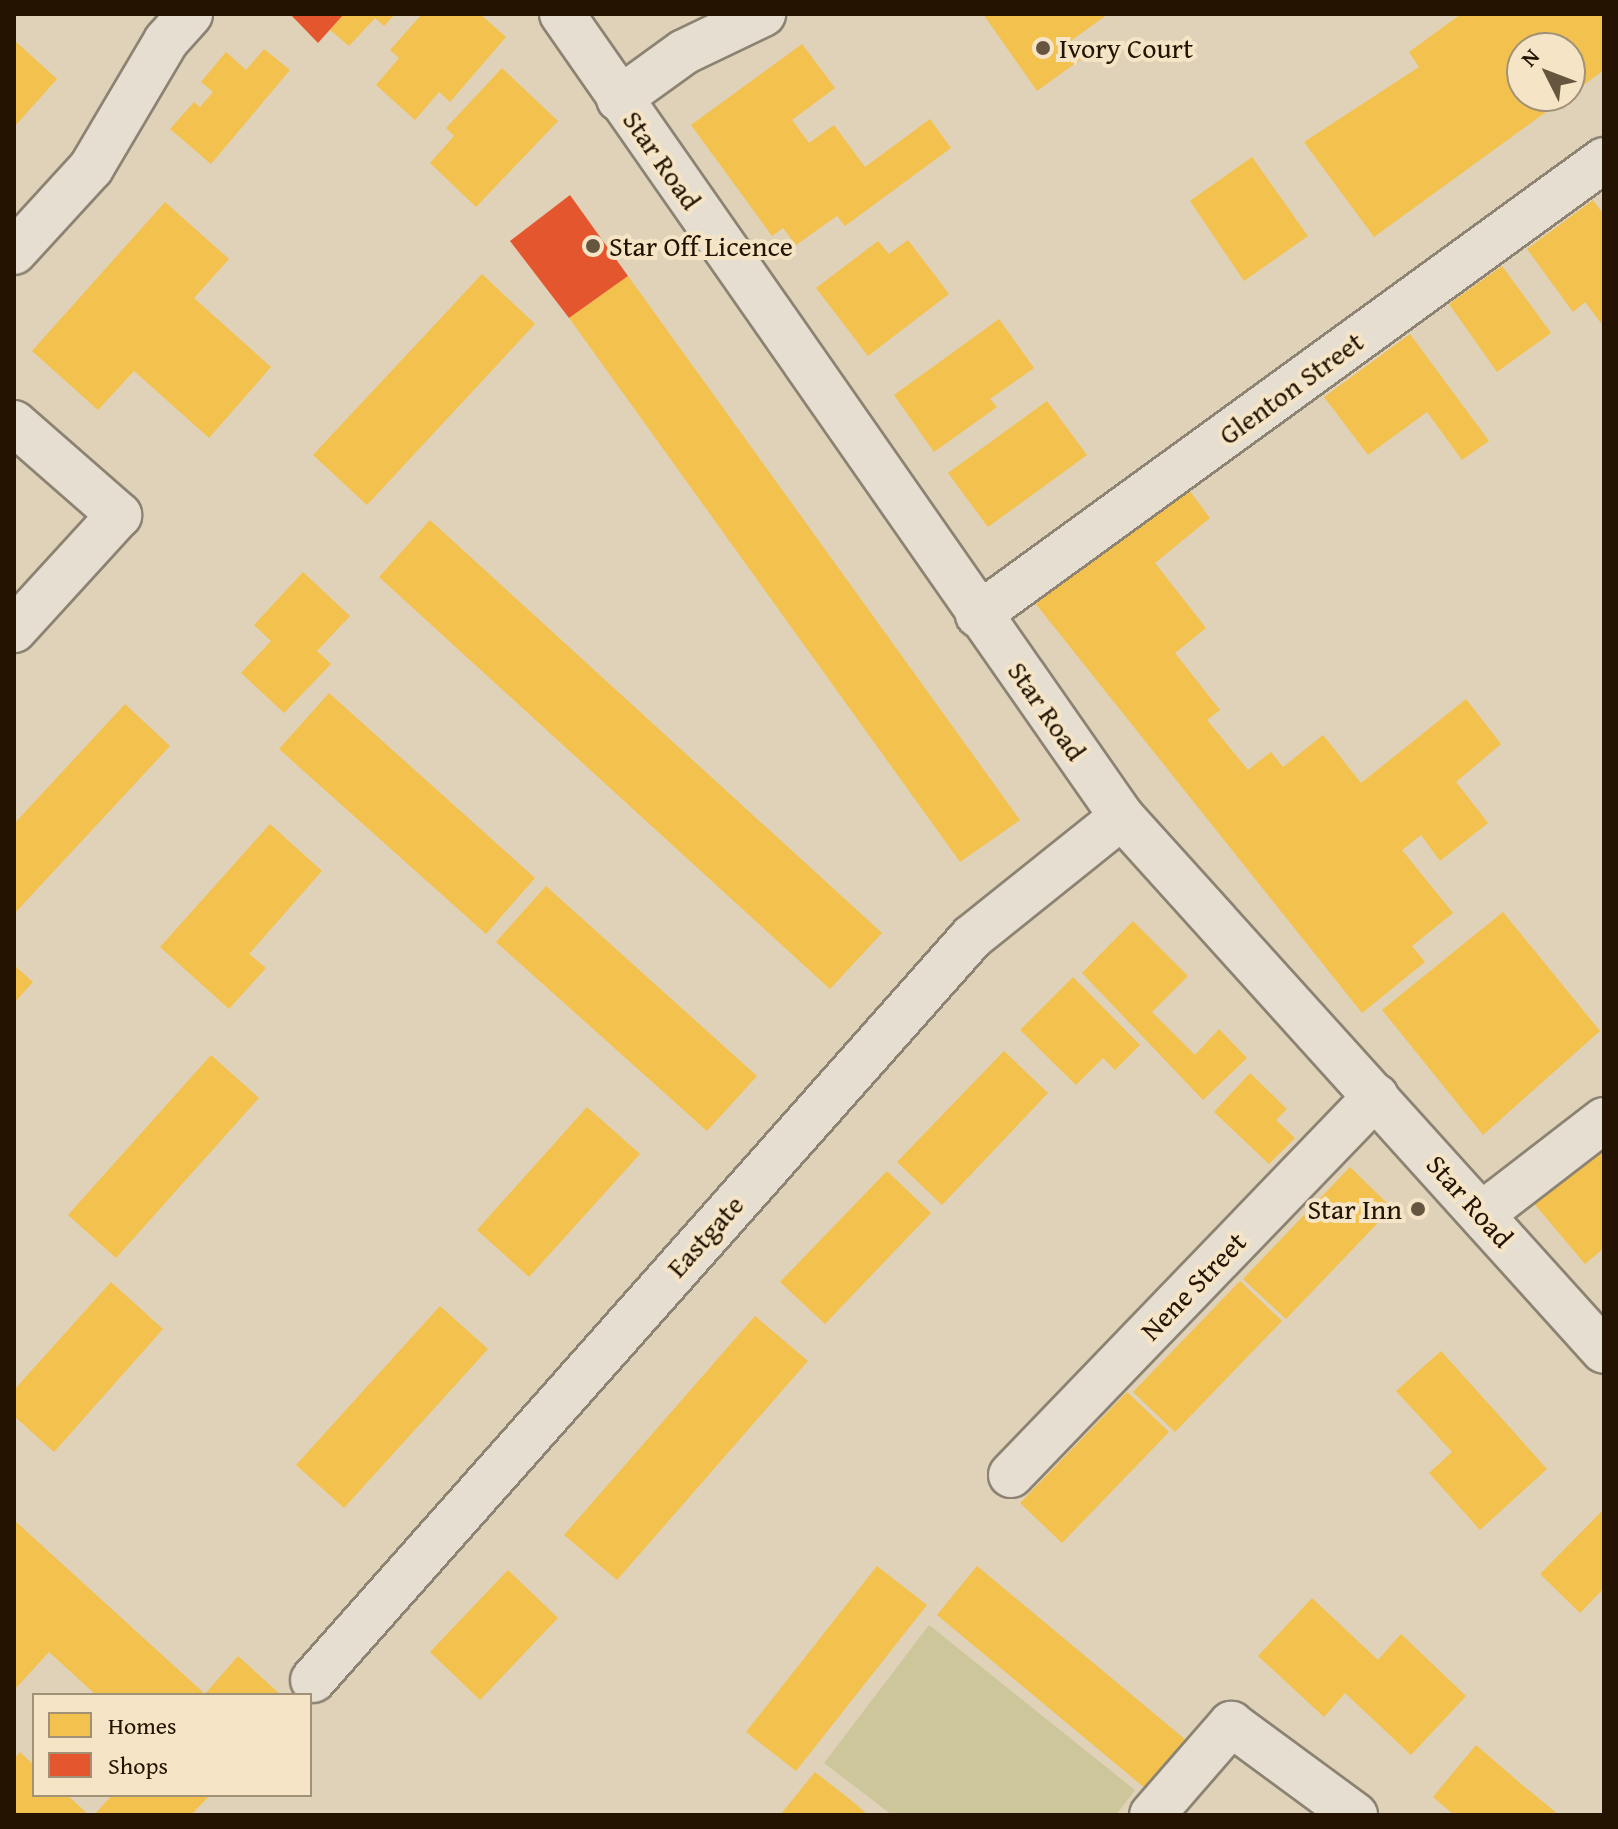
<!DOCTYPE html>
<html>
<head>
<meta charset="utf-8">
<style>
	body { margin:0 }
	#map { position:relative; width:1618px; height:1829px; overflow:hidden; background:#e0d2b8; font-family:"Gentium Book Plus",serif }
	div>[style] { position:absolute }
	.green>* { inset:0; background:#cec69b }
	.homes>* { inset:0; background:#f2c14e }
	.shops>* { inset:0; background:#e4572e }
	.roads { filter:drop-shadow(2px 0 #8c8372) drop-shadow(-2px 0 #8c8372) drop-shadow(0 2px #8c8372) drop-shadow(0 -2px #8c8372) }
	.minor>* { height:44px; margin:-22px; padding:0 22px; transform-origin:22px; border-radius:22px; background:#e5ded1 }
	.dots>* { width:22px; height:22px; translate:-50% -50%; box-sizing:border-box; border:4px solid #f5e5c6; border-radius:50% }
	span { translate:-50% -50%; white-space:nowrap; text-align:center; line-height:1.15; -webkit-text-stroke:8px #f5e5c6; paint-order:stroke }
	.poi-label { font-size:28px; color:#241300 }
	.left { translate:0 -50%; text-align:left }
	.right { translate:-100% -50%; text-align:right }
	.street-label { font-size:28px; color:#241300 }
	.frame { position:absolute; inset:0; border:16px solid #241300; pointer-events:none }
	.legend { position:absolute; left:32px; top:1693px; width:280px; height:104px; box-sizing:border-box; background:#f5e5c6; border:2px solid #a19177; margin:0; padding:10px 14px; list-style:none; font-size:24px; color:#241300 }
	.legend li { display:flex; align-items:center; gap:16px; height:40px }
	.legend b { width:40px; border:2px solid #a19177 }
	.north { position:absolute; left:1506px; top:32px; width:80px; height:80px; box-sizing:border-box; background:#f5e5c6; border:2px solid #a19177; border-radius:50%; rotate:312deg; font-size:22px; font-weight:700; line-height:32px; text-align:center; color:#241300 }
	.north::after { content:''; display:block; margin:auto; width:28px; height:36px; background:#665640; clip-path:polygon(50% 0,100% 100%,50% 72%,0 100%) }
</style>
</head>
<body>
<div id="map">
	<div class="green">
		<i style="clip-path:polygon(929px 1625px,1135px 1790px,1116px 1815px,892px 1815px,824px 1763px)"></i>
	</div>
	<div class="homes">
		<i style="clip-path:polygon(344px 14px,395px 14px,384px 26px,375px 18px,349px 46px,330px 30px)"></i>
		<i style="clip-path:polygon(422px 14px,480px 14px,506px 37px,450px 102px,439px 92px,415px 120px,376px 85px,399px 58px,390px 50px)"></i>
		<i style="clip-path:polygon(983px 14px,1108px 14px,1072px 40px,1084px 57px,1037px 91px)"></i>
		<i style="clip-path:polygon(1461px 14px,1604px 14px,1604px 70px,1570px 95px,1570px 48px,1522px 48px,1522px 96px,1568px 96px,1374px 237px,1304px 142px,1419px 67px,1409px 52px)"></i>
		<i style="clip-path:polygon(14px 40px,57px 79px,14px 127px)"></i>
		<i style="clip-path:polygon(802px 44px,835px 88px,792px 120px,809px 143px,834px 125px,865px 167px,930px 119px,951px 148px,845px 226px,837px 216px,796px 245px,783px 228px,772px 236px,691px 125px)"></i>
		<i style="clip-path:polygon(264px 49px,290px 70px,211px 164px,170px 129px,194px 102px,200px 107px,213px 92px,201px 82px,226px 52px,246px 70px)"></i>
		<i style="clip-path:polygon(502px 68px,558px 121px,476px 207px,430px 163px,454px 136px,446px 128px)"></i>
		<i style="clip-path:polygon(1252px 157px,1308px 236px,1244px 281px,1190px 201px)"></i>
		<i style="clip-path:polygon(1593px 200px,1604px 215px,1604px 327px,1585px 302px,1573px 312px,1527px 249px)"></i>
		<i style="clip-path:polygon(165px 202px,229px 259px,194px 298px,271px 367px,209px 438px,134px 371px,98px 410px,32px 351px)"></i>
		<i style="clip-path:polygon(908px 240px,949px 294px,868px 356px,816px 288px,878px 241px,889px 254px)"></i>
		<i style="clip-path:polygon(1502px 266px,1551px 333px,1497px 372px,1449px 304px)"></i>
		<i style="clip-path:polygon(482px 274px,535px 324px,367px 505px,313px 455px)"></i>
		<i style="clip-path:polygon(628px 276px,1020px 820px,960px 862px,569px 318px)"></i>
		<i style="clip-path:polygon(999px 319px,1034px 368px,990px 399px,997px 407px,934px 452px,894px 395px)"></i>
		<i style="clip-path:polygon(1410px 334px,1489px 441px,1462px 460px,1427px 412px,1368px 455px,1324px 397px)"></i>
		<i style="clip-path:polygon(1047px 401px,1087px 455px,988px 527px,948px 473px)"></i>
		<i style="clip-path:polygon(1189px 490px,1210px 518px,1155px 563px,1206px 628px,1175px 653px,1220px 710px,1207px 720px,1248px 770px,1271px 752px,1283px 767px,1323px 735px,1361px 783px,1466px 699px,1501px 744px,1456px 782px,1488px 823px,1440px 861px,1421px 835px,1402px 850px,1453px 913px,1412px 946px,1425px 962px,1362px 1013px,1035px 603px)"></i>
		<i style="clip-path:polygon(430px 520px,882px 933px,830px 989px,379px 577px)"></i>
		<i style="clip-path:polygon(303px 572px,350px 616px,317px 651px,331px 664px,284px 713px,241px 673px,271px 641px,254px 625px)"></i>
		<i style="clip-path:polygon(329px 693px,535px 878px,486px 934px,279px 749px)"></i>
		<i style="clip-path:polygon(125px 704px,170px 746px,14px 914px,14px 824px)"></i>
		<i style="clip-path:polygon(270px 824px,322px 871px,249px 954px,266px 968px,229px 1009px,160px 947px)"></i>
		<i style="clip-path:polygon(546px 886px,757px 1076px,707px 1131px,496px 942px)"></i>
		<i style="clip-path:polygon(1503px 912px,1600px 1031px,1483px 1135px,1382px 1010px)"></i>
		<i style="clip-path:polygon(1133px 921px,1188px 976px,1152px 1012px,1195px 1055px,1219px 1029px,1247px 1058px,1203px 1100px,1082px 973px)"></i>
		<i style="clip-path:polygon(14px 965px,33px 982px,14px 1003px)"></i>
		<i style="clip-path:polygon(1073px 977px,1140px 1045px,1115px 1070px,1103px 1058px,1076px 1085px,1020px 1030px)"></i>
		<i style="clip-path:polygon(1004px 1051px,1048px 1093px,942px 1205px,897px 1162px)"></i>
		<i style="clip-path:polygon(211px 1055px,259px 1098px,116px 1258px,68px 1215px)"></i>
		<i style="clip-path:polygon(1250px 1073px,1287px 1109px,1276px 1120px,1295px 1138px,1269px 1164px,1214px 1112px)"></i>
		<i style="clip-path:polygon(587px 1107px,640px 1154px,529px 1277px,477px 1230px)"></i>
		<i style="clip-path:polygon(1604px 1137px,1604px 1248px,1585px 1264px,1531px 1200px)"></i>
		<i style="clip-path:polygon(1350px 1167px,1392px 1208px,1286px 1319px,1243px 1279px)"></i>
		<i style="clip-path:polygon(887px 1171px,931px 1213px,825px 1324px,780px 1282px)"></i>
		<i style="clip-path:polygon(1240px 1281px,1282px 1321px,1175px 1432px,1133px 1392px)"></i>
		<i style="clip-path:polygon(111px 1282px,163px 1329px,54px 1452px,14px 1416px,14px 1390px)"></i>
		<i style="clip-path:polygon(440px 1306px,488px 1349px,344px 1508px,296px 1465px)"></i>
		<i style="clip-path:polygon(755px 1316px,808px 1361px,617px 1580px,564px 1535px)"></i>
		<i style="clip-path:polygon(1441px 1351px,1547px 1469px,1480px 1530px,1429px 1473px,1452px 1452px,1396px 1391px)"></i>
		<i style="clip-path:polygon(1127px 1392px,1169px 1432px,1062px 1543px,1020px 1503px)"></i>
		<i style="clip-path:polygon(1604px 1509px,1604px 1588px,1580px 1613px,1540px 1574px)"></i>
		<i style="clip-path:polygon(14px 1520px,205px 1694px,238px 1656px,281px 1695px,96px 1695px,49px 1652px,14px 1690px)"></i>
		<i style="clip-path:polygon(877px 1566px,927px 1605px,796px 1771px,746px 1732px)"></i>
		<i style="clip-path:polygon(977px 1566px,1193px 1746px,1152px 1794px,937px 1615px)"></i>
		<i style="clip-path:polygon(508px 1570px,558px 1618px,480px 1700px,430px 1652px)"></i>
		<i style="clip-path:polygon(1312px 1598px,1378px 1660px,1401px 1634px,1466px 1696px,1411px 1755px,1345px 1693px,1324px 1717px,1258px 1656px)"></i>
		<i style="clip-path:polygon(1476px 1745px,1520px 1783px,1559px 1815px,1454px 1815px,1433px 1797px)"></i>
		<i style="clip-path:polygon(20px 1752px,34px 1765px,34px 1795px,67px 1795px,89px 1815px,14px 1815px,14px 1759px)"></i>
		<i style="clip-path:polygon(815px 1772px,852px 1801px,868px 1815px,780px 1815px)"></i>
		<i style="clip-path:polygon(112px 1795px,210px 1795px,191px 1815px,94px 1815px)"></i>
	</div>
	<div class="shops">
		<i style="clip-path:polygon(290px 14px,344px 14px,318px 43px)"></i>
		<i style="clip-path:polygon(570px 195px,628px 276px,569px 318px,510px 241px)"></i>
	</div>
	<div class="roads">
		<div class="minor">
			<i style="left:562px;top:14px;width:979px;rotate:55.11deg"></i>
			<i style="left:1122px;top:817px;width:719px;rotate:47.93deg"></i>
			<i style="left:619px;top:99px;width:80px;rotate:-35.9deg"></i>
			<i style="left:684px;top:52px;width:88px;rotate:-25.7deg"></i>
			<i style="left:14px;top:252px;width:114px;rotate:-47.5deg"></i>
			<i style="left:91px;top:168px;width:147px;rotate:-59.4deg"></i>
			<i style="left:166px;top:41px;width:36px;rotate:-48deg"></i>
			<i style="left:14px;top:423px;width:140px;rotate:41.2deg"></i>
			<i style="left:119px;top:515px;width:156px;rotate:132.4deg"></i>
			<i style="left:978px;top:615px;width:774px;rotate:-36.01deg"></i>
			<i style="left:1482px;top:1214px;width:154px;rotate:-37.6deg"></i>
			<i style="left:1011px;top:1475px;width:526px;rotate:-46.08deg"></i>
			<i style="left:313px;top:1680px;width:993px;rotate:-48.43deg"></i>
			<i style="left:972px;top:937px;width:192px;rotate:-38.7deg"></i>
			<i style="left:1152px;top:1815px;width:121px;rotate:-49deg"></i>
			<i style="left:1231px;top:1724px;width:154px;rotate:36.3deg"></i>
		</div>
	</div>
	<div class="dots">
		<i style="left:1043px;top:48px;background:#665640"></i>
		<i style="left:593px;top:246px;background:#665640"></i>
		<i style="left:1418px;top:1209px;background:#665640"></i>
	</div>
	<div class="poi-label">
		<span class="left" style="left:1059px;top:48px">Ivory Court</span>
		<span class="left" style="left:609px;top:246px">Star Off Licence</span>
		<span class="right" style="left:1402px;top:1209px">Star Inn</span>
	</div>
	<div class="street-label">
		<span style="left:662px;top:160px;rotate:55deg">Star Road</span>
		<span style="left:1291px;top:388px;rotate:-36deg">Glenton Street</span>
		<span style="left:1047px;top:711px;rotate:55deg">Star Road</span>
		<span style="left:1470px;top:1201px;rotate:48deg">Star Road</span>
		<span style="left:705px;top:1236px;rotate:-48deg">Eastgate</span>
		<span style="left:1193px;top:1286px;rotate:-46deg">Nene Street</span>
	</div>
	<div class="frame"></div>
	<ul class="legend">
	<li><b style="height:22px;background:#f2c14e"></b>Homes</li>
	<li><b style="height:22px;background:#e4572e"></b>Shops</li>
	</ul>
	<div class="north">N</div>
</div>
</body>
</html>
